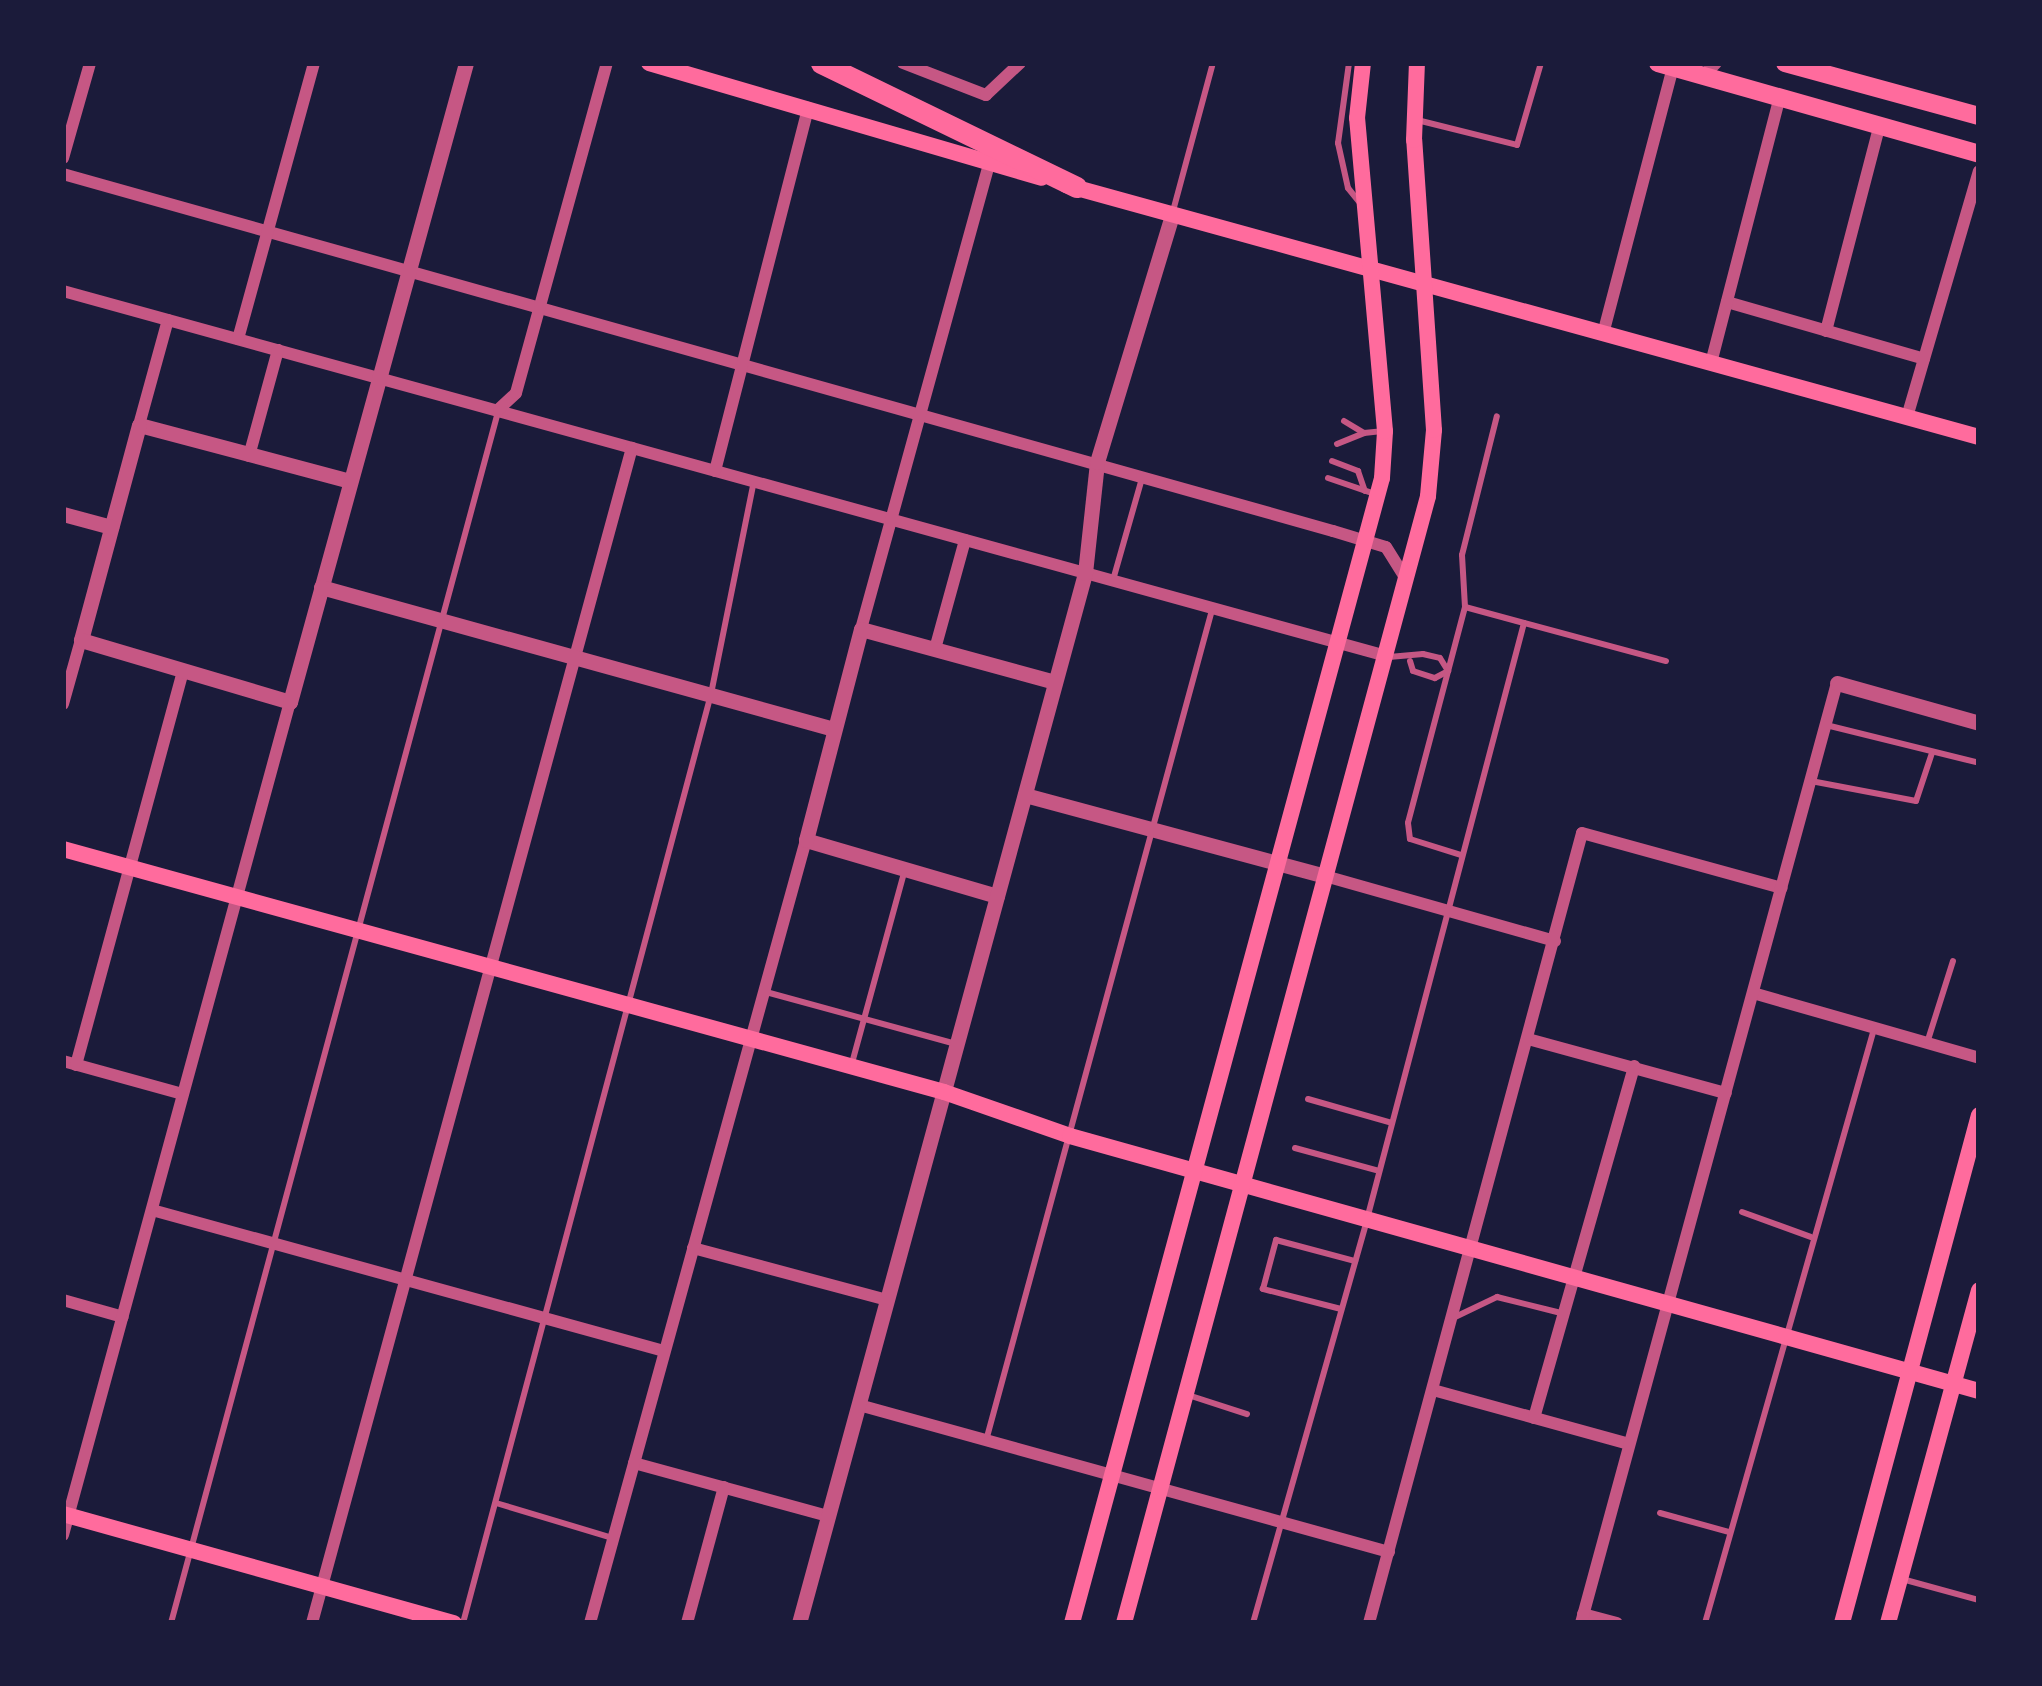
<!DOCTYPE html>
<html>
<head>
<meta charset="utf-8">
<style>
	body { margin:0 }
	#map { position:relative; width:2042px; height:1686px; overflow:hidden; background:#1b1b3a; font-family:"Nunito Sans",sans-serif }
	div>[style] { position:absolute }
	.service>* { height:6px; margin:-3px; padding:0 3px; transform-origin:3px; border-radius:3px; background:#c65784 }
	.minor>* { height:12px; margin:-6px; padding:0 6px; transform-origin:6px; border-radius:6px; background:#c65784 }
	.tertiary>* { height:15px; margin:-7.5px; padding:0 7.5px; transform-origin:7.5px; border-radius:7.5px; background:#c65784 }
	.secondary>* { height:16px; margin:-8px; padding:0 8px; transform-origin:8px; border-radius:8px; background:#ff6b9d }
	.primary>* { height:18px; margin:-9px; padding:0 9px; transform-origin:9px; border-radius:9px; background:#ff6b9d }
	.motorway>* { height:21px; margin:-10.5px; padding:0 10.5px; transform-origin:10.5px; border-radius:10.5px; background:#ff6b9d }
	span { translate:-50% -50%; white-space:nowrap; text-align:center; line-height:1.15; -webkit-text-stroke:9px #1b1b3a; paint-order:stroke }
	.frame { position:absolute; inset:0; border:66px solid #1b1b3a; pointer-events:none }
</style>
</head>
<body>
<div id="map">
	<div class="service">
		<i style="left:1349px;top:63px;width:81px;rotate:97.8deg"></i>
		<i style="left:1338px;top:143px;width:46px;rotate:77.5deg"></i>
		<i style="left:1348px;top:188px;width:19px;rotate:51deg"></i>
		<i style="left:1417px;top:120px;width:103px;rotate:14deg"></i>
		<i style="left:1517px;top:145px;width:85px;rotate:-73.7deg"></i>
		<i style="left:1173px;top:211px;width:153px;rotate:-74.9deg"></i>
		<i style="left:1344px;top:421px;width:23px;rotate:31deg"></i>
		<i style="left:1364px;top:433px;width:18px;rotate:-6deg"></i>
		<i style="left:1337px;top:444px;width:29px;rotate:-22deg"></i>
		<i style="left:1332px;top:461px;width:28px;rotate:21deg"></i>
		<i style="left:1358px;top:471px;width:21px;rotate:71deg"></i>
		<i style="left:1328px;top:478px;width:50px;rotate:18.8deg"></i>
		<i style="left:1113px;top:580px;width:106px;rotate:-74.1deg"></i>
		<i style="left:1465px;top:607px;width:52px;rotate:-93.3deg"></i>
		<i style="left:1462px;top:555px;width:143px;rotate:-75.9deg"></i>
		<i style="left:1524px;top:623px;width:147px;rotate:15deg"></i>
		<i style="left:1389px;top:657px;width:34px;rotate:-5deg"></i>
		<i style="left:1423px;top:654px;width:17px;rotate:13deg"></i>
		<i style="left:1440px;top:658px;width:15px;rotate:58deg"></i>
		<i style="left:1410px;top:661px;width:10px;rotate:73deg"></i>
		<i style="left:1413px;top:671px;width:23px;rotate:18deg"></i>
		<i style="left:1435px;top:678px;width:15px;rotate:-28deg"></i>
		<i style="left:1826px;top:725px;width:158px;rotate:13.9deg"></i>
		<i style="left:1811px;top:781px;width:107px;rotate:10.8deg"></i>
		<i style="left:1916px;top:801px;width:51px;rotate:-71.6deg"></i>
		<i style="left:766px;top:992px;width:197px;rotate:15.3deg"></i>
		<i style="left:1927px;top:1043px;width:86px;rotate:-72.4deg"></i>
		<i style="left:852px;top:1063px;width:197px;rotate:-74.7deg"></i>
		<i style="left:1308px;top:1099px;width:87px;rotate:15.9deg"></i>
		<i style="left:1295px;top:1148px;width:87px;rotate:15.3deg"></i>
		<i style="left:1742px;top:1212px;width:73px;rotate:19.9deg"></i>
		<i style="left:1341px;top:1309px;width:81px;rotate:-165.6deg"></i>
		<i style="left:1263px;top:1289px;width:51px;rotate:-75.1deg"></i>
		<i style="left:1276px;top:1240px;width:82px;rotate:14.9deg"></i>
		<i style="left:1453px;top:1318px;width:49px;rotate:-25.5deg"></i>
		<i style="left:1497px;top:1297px;width:66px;rotate:14deg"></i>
		<i style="left:1188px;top:1395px;width:62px;rotate:17.9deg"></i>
		<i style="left:987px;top:1437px;width:857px;rotate:-74.78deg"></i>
		<i style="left:496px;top:1503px;width:122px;rotate:16.7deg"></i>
		<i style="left:1660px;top:1513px;width:72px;rotate:15.4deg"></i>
		<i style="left:1902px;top:1579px;width:80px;rotate:15.3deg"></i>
		<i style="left:171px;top:1623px;width:1254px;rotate:-74.89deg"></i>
		<i style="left:463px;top:1623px;width:962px;rotate:-75.05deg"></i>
		<i style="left:711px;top:694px;width:217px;rotate:-78.6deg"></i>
		<i style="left:1253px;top:1623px;width:420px;rotate:-74.2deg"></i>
		<i style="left:1367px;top:1219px;width:616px;rotate:-75.24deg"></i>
		<i style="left:1524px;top:623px;width:61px;rotate:-164.8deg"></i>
		<i style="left:1465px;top:607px;width:223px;rotate:104.8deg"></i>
		<i style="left:1408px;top:823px;width:16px;rotate:83deg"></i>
		<i style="left:1410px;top:839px;width:53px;rotate:17.4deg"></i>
		<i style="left:1705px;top:1623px;width:618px;rotate:-74.12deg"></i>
	</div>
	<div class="minor">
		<i style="left:903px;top:63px;width:89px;rotate:21.1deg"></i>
		<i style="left:986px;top:95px;width:47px;rotate:-43.3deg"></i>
		<i style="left:1703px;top:76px;width:18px;rotate:-45deg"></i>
		<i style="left:63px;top:158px;width:99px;rotate:-74.1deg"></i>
		<i style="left:63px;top:174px;width:1319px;rotate:15.7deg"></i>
		<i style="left:1333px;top:531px;width:55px;rotate:16.8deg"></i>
		<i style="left:1386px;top:547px;width:36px;rotate:58deg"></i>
		<i style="left:63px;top:291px;width:1369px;rotate:15.42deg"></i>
		<i style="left:1727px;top:302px;width:205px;rotate:16.1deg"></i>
		<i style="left:1826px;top:331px;width:214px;rotate:-75.4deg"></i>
		<i style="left:1603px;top:334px;width:276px;rotate:-75.3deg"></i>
		<i style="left:238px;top:339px;width:286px;rotate:-74.6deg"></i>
		<i style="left:1711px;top:363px;width:275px;rotate:-75.5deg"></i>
		<i style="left:499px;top:409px;width:23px;rotate:-43deg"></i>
		<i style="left:516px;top:393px;width:342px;rotate:-74.6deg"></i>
		<i style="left:1907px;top:417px;width:256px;rotate:-73.7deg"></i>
		<i style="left:139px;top:425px;width:109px;rotate:-74.6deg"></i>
		<i style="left:249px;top:456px;width:110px;rotate:-74.7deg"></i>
		<i style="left:715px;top:471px;width:375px;rotate:-75.6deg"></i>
		<i style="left:861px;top:629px;width:483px;rotate:-74.6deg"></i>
		<i style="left:935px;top:649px;width:113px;rotate:-74.6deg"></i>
		<i style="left:63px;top:704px;width:66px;rotate:-74.3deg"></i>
		<i style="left:1325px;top:876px;width:239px;rotate:15.8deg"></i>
		<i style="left:1753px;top:993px;width:235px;rotate:16deg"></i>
		<i style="left:1528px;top:1039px;width:205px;rotate:15.3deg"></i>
		<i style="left:63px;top:1061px;width:124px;rotate:15.4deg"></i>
		<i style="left:76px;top:1065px;width:407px;rotate:-74.8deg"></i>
		<i style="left:152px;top:1210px;width:531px;rotate:15.4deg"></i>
		<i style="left:693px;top:1248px;width:201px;rotate:15deg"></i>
		<i style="left:63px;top:1300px;width:62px;rotate:15.8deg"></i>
		<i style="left:1433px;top:1390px;width:203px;rotate:15.4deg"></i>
		<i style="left:859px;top:1405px;width:550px;rotate:15.5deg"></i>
		<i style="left:1534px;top:1418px;width:366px;rotate:-74.1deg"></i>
		<i style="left:634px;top:1463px;width:201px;rotate:15.3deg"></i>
		<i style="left:63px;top:1535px;width:863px;rotate:-74.76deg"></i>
		<i style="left:1583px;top:1614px;width:35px;rotate:15deg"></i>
		<i style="left:312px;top:1623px;width:1218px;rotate:-74.77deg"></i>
		<i style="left:590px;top:1623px;width:812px;rotate:-74.58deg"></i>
		<i style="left:687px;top:1623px;width:141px;rotate:-74.8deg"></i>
		<i style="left:1369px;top:1623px;width:818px;rotate:-74.91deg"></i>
		<i style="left:1582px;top:833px;width:207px;rotate:15.4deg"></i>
		<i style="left:1581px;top:1623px;width:974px;rotate:-74.77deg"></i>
	</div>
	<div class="tertiary">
		<i style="left:350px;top:481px;width:218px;rotate:-165.1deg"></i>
		<i style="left:139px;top:425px;width:223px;rotate:105.1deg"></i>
		<i style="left:81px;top:640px;width:218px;rotate:16.5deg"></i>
		<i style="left:290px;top:702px;width:663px;rotate:-74.6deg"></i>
		<i style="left:63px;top:514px;width:50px;rotate:15.2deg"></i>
		<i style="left:321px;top:587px;width:532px;rotate:15.47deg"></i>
		<i style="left:1837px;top:683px;width:148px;rotate:15.7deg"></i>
		<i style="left:1025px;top:795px;width:311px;rotate:15.1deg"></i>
		<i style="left:997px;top:896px;width:199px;rotate:-163.7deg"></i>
		<i style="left:806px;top:840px;width:218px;rotate:-75.4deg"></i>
		<i style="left:861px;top:629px;width:201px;rotate:15.3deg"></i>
		<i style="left:799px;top:1623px;width:1088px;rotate:-74.76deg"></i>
		<i style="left:1085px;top:573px;width:112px;rotate:-83.8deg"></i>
		<i style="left:1097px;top:462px;width:258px;rotate:-73.1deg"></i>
	</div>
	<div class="secondary">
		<i style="left:649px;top:63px;width:409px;rotate:16.3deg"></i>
		<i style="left:1066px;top:185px;width:947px;rotate:15.43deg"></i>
		<i style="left:63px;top:849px;width:914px;rotate:15.42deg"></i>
		<i style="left:944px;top:1092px;width:133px;rotate:19.2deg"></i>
		<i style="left:1070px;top:1136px;width:944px;rotate:15.67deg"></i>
		<i style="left:63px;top:1514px;width:406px;rotate:15.6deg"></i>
		<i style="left:1072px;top:1623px;width:1186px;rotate:-74.85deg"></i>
		<i style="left:1382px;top:478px;width:47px;rotate:-86.3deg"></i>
		<i style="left:1385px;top:431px;width:314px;rotate:-95.1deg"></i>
		<i style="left:1357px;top:118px;width:55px;rotate:-83.8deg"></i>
		<i style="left:1124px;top:1623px;width:1167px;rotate:-74.9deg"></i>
		<i style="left:1428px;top:496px;width:66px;rotate:-84.8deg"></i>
		<i style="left:1434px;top:430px;width:291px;rotate:-93.9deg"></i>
		<i style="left:1414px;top:140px;width:77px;rotate:-87.8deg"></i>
		<i style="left:1842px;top:1623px;width:526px;rotate:-74.91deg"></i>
		<i style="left:1888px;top:1623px;width:345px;rotate:-74.7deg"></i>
	</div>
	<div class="primary">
		<i style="left:1658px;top:63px;width:334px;rotate:15.8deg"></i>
		<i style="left:1785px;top:63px;width:201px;rotate:15.3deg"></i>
	</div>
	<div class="motorway">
		<i style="left:821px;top:63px;width:284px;rotate:25.9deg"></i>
	</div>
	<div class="frame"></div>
</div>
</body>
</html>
